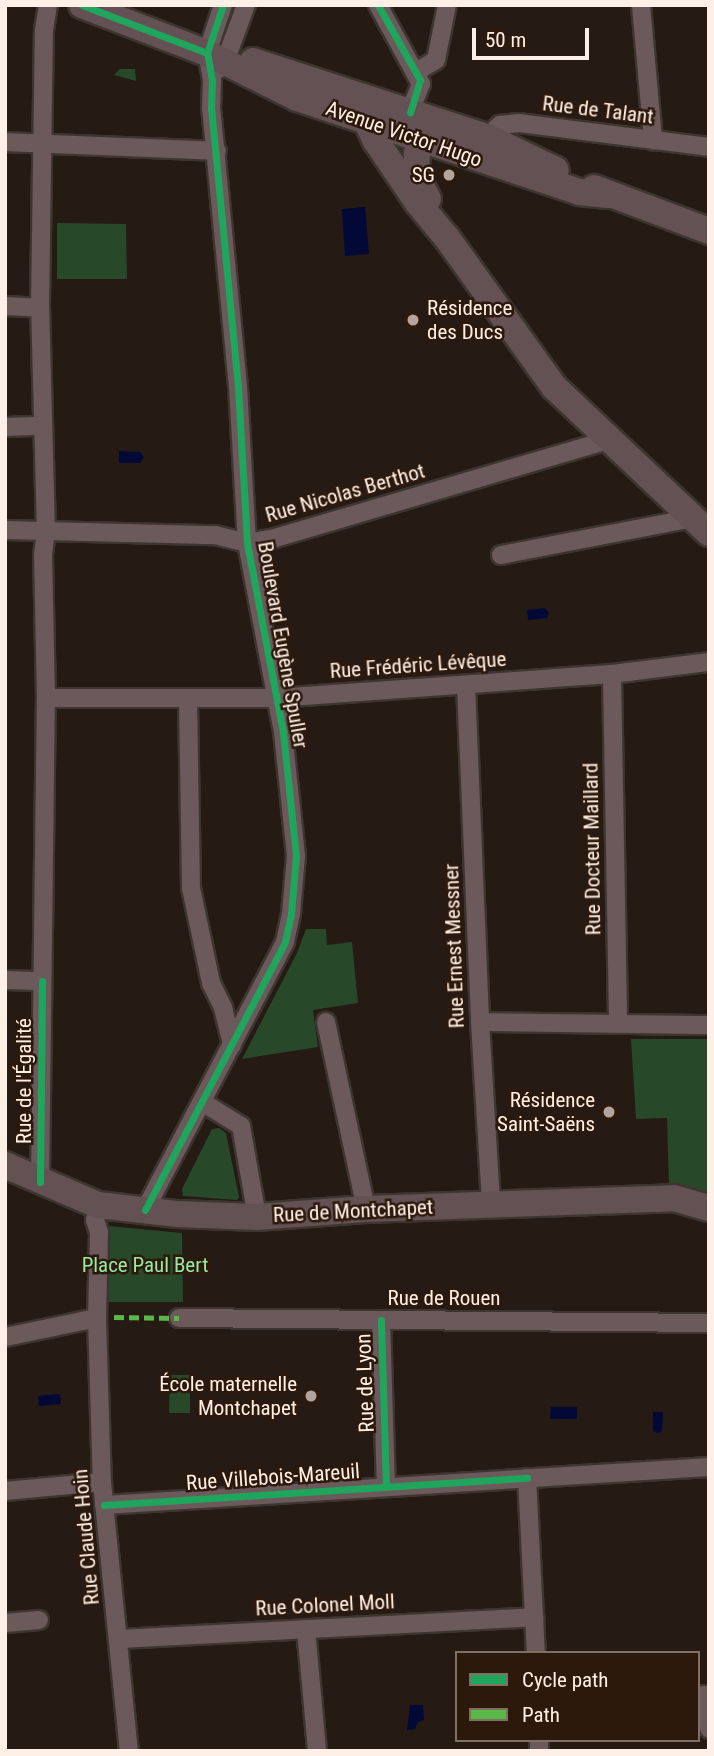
<!DOCTYPE html>
<html>
<head>
<meta charset="utf-8">
<style>
	body { margin:0 }
	#map { position:relative; width:714px; height:1756px; overflow:hidden; background:#251a14; font-family:"Roboto Condensed",sans-serif }
	div>[style] { position:absolute }
	.green>* { inset:0; background:#27492a }
	.water>* { inset:0; background:#030937 }
	.roads { filter:drop-shadow(2px 0 #3d352f) drop-shadow(-2px 0 #3d352f) drop-shadow(0 2px #3d352f) drop-shadow(0 -2px #3d352f) }
	.street>* { height:18px; margin:-9px; padding:0 9px; transform-origin:9px; border-radius:9px; background:#6b595c }
	.secondary>* { height:26px; margin:-13px; padding:0 13px; transform-origin:13px; border-radius:13px; background:#645153 }
	.quiet>* { height:5px; margin-top:-2.5px; transform-origin:0; background:repeating-linear-gradient(90deg,#58b947 0 10px,transparent 0 15px) }
	.cycleway>* { height:7px; margin:-3.5px; padding:0 3.5px; transform-origin:3.5px; border-radius:3.5px; background:#20a55d }
	.dots>* { width:19px; height:19px; translate:-50% -50%; box-sizing:border-box; border:4px solid #2d190c; border-radius:50% }
	span { translate:-50% -50%; white-space:nowrap; text-align:center; line-height:1.15; -webkit-text-stroke:5px #2d190c; paint-order:stroke }
	.street-label { font-size:21px; color:#fff0e7 }
	.poi-label { font-size:21px; color:#fff0e7 }
	.right { translate:-100% -50%; text-align:right }
	.left { translate:0 -50%; text-align:left }
	.park-label { font-size:21px; color:#95e9a0 }
	.frame { position:absolute; inset:0; border:7px solid #fff0e7; pointer-events:none }
	.legend { position:absolute; left:455px; top:1651px; width:245px; height:91px; box-sizing:border-box; background:#2d190c; border:2px solid #816f64; margin:0; padding:9px 12px; list-style:none; font-size:21px; color:#fff0e7 }
	.legend li { display:flex; align-items:center; gap:14px; height:35px }
	.legend b { width:35px; border:2px solid #816f64 }
	.scale { position:absolute; left:472px; top:28px; width:117px; height:32px; box-sizing:border-box; border:4px solid #fff0e7; border-top:0; padding-left:9px; font-size:21px; line-height:24px; white-space:nowrap; color:#fff0e7; -webkit-text-stroke:5px #2d190c; paint-order:stroke }
</style>
</head>
<body>
<div id="map">
	<div class="green">
		<i style="clip-path:polygon(120px 69px,135px 69px,136px 81px,114px 75px)"></i>
		<i style="clip-path:polygon(57px 223px,126px 224px,127px 279px,57px 279px)"></i>
		<i style="clip-path:polygon(306px 929px,326px 929px,327px 945px,352px 942px,358px 1003px,313px 1010px,318px 1047px,242px 1059px,297px 953px)"></i>
		<i style="clip-path:polygon(631px 1039px,709px 1039px,709px 1193px,669px 1184px,667px 1118px,636px 1119px)"></i>
		<i style="clip-path:polygon(219px 1128px,226px 1133px,239px 1197px,237px 1200px,183px 1196px,182px 1189px,212px 1129px)"></i>
		<i style="clip-path:polygon(109px 1226px,182px 1233px,183px 1302px,109px 1302px)"></i>
		<i style="clip-path:polygon(170px 1375px,190px 1375px,190px 1413px,169px 1413px)"></i>
	</div>
	<div class="water">
		<i style="clip-path:polygon(365px 207px,369px 254px,345px 256px,342px 209px)"></i>
		<i style="clip-path:polygon(119px 451px,140px 452px,144px 457px,140px 463px,119px 463px)"></i>
		<i style="clip-path:polygon(545px 608px,549px 613px,547px 618px,528px 620px,527px 610px)"></i>
		<i style="clip-path:polygon(60px 1394px,61px 1404px,39px 1406px,38px 1396px)"></i>
		<i style="clip-path:polygon(551px 1407px,577px 1407px,577px 1419px,550px 1419px)"></i>
		<i style="clip-path:polygon(653px 1412px,663px 1412px,662px 1431px,658px 1433px,653px 1431px)"></i>
		<i style="clip-path:polygon(410px 1705px,423px 1705px,424px 1720px,418px 1722px,415px 1729px,407px 1730px)"></i>
	</div>
	<div class="roads">
		<div class="street">
			<i style="left:378px;top:5px;width:90px;rotate:61.4deg"></i>
			<i style="left:421px;top:84px;width:38px;rotate:112deg"></i>
			<i style="left:641px;top:5px;width:136px;rotate:84.9deg"></i>
			<i style="left:219px;top:69px;width:15px;rotate:-58deg"></i>
			<i style="left:227px;top:56px;width:54px;rotate:-69.6deg"></i>
			<i style="left:416px;top:72px;width:23px;rotate:-31deg"></i>
			<i style="left:436px;top:60px;width:56px;rotate:-78.7deg"></i>
			<i style="left:487px;top:137px;width:18px;rotate:-43deg"></i>
			<i style="left:500px;top:125px;width:19px;rotate:-6deg"></i>
			<i style="left:519px;top:123px;width:192px;rotate:7.2deg"></i>
			<i style="left:5px;top:142px;width:212px;rotate:2.4deg"></i>
			<i style="left:5px;top:306px;width:35px;rotate:3deg"></i>
			<i style="left:5px;top:427px;width:37px;rotate:-2deg"></i>
			<i style="left:5px;top:530px;width:210px;rotate:1.4deg"></i>
			<i style="left:215px;top:535px;width:33px;rotate:14deg"></i>
			<i style="left:247px;top:543px;width:28px;rotate:-10deg"></i>
			<i style="left:275px;top:538px;width:346px;rotate:-16.4deg"></i>
			<i style="left:501px;top:555px;width:197px;rotate:-10.9deg"></i>
			<i style="left:612px;top:674px;width:349px;rotate:89deg"></i>
			<i style="left:466px;top:685px;width:337px;rotate:87.6deg"></i>
			<i style="left:480px;top:1022px;width:182px;rotate:86.5deg"></i>
			<i style="left:46px;top:698px;width:230px"></i>
			<i style="left:276px;top:698px;width:337px;rotate:-4.1deg"></i>
			<i style="left:612px;top:674px;width:98px;rotate:-7.1deg"></i>
			<i style="left:188px;top:698px;width:190px;rotate:89.1deg"></i>
			<i style="left:191px;top:888px;width:97px;rotate:78.1deg"></i>
			<i style="left:211px;top:983px;width:28px;rotate:64deg"></i>
			<i style="left:223px;top:1008px;width:38px;rotate:76deg"></i>
			<i style="left:5px;top:980px;width:37px;rotate:2deg"></i>
			<i style="left:326px;top:1022px;width:191px;rotate:77.9deg"></i>
			<i style="left:480px;top:1022px;width:229px;rotate:0.8deg"></i>
			<i style="left:202px;top:1102px;width:46px;rotate:31.6deg"></i>
			<i style="left:241px;top:1126px;width:92px;rotate:80deg"></i>
			<i style="left:40px;top:1182px;width:484px;rotate:-89.3deg"></i>
			<i style="left:46px;top:698px;width:143px;rotate:-91.2deg"></i>
			<i style="left:43px;top:555px;width:23px;rotate:-83deg"></i>
			<i style="left:46px;top:532px;width:224px;rotate:-91.5deg"></i>
			<i style="left:40px;top:308px;width:278px;rotate:-89.2deg"></i>
			<i style="left:44px;top:30px;width:25px;rotate:-81deg"></i>
			<i style="left:98px;top:1205px;width:15px;rotate:101deg"></i>
			<i style="left:95px;top:1220px;width:13px;rotate:72deg"></i>
			<i style="left:99px;top:1232px;width:86px;rotate:91.3deg"></i>
			<i style="left:97px;top:1318px;width:164px;rotate:88.3deg"></i>
			<i style="left:102px;top:1482px;width:270px;rotate:84.3deg"></i>
			<i style="left:145px;top:1210px;width:302px;rotate:-62.4deg"></i>
			<i style="left:285px;top:942px;width:29px;rotate:-78deg"></i>
			<i style="left:291px;top:914px;width:58px;rotate:-85.1deg"></i>
			<i style="left:296px;top:856px;width:125px;rotate:-96deg"></i>
			<i style="left:283px;top:732px;width:192px;rotate:-100.8deg"></i>
			<i style="left:247px;top:543px;width:156px;rotate:-93.3deg"></i>
			<i style="left:238px;top:387px;width:279px;rotate:-95.5deg"></i>
			<i style="left:211px;top:109px;width:29px;rotate:-88deg"></i>
			<i style="left:212px;top:80px;width:27px;rotate:-100deg"></i>
			<i style="left:207px;top:53px;width:51px;rotate:-71.6deg"></i>
			<i style="left:179px;top:1318px;width:530px;rotate:0.54deg"></i>
			<i style="left:381px;top:1320px;width:167px;rotate:88.3deg"></i>
			<i style="left:5px;top:1337px;width:94px;rotate:-11.7deg"></i>
			<i style="left:527px;top:1478px;width:175px;rotate:87.1deg"></i>
			<i style="left:5px;top:1491px;width:97px;rotate:-5.3deg"></i>
			<i style="left:104px;top:1505px;width:606px;rotate:-3.59deg"></i>
			<i style="left:5px;top:1623px;width:34px;rotate:-5deg"></i>
			<i style="left:306px;top:1629px;width:122px;rotate:84.8deg"></i>
			<i style="left:119px;top:1639px;width:416px;rotate:-3deg"></i>
			<i style="left:698px;top:1696px;width:7px;rotate:-8deg"></i>
			<i style="left:705px;top:1695px;width:34px;rotate:83deg"></i>
			<i style="left:539px;top:1740px;width:11px;rotate:90deg"></i>
		</div>
		<div class="secondary">
			<i style="left:82px;top:5px;width:134px;rotate:21deg"></i>
			<i style="left:207px;top:53px;width:101px;rotate:26.6deg"></i>
			<i style="left:297px;top:98px;width:297px;rotate:18.4deg"></i>
			<i style="left:579px;top:192px;width:29px;rotate:6deg"></i>
			<i style="left:253px;top:61px;width:246px;rotate:18deg"></i>
			<i style="left:487px;top:137px;width:76px;rotate:25.6deg"></i>
			<i style="left:366px;top:120px;width:23px;rotate:65deg"></i>
			<i style="left:376px;top:141px;width:75px;rotate:55.9deg"></i>
			<i style="left:418px;top:203px;width:45px;rotate:50.4deg"></i>
			<i style="left:447px;top:238px;width:183px;rotate:54.3deg"></i>
			<i style="left:554px;top:387px;width:213px;rotate:43.3deg"></i>
			<i style="left:419px;top:124px;width:17px;rotate:73deg"></i>
			<i style="left:424px;top:140px;width:15px;rotate:118deg"></i>
			<i style="left:417px;top:153px;width:13px;rotate:94deg"></i>
			<i style="left:416px;top:166px;width:16px;rotate:79deg"></i>
			<i style="left:419px;top:182px;width:19px;rotate:62deg"></i>
			<i style="left:594px;top:188px;width:123px;rotate:20.5deg"></i>
			<i style="left:5px;top:1165px;width:101px;rotate:23.3deg"></i>
			<i style="left:98px;top:1205px;width:80px;rotate:6.5deg"></i>
			<i style="left:177px;top:1214px;width:80px;rotate:2.1deg"></i>
			<i style="left:257px;top:1217px;width:109px;rotate:-4.2deg"></i>
			<i style="left:366px;top:1209px;width:308px;rotate:-2deg"></i>
			<i style="left:674px;top:1198px;width:36px;rotate:16deg"></i>
		</div>
	</div>
	<div class="quiet">
		<i style="left:114px;top:1317px;width:65px;rotate:0.9deg"></i>
	</div>
	<div class="cycleway">
		<i style="left:82px;top:5px;width:134px;rotate:21deg"></i>
		<i style="left:378px;top:5px;width:86px;rotate:60.8deg"></i>
		<i style="left:420px;top:80px;width:34px;rotate:107deg"></i>
		<i style="left:40px;top:1182px;width:201px;rotate:-89.4deg"></i>
		<i style="left:145px;top:1210px;width:302px;rotate:-62.4deg"></i>
		<i style="left:285px;top:942px;width:29px;rotate:-78deg"></i>
		<i style="left:291px;top:914px;width:58px;rotate:-85.1deg"></i>
		<i style="left:296px;top:856px;width:125px;rotate:-96deg"></i>
		<i style="left:283px;top:732px;width:192px;rotate:-100.8deg"></i>
		<i style="left:247px;top:543px;width:156px;rotate:-93.3deg"></i>
		<i style="left:238px;top:387px;width:279px;rotate:-95.5deg"></i>
		<i style="left:211px;top:109px;width:29px;rotate:-88deg"></i>
		<i style="left:212px;top:80px;width:27px;rotate:-100deg"></i>
		<i style="left:207px;top:53px;width:51px;rotate:-71.6deg"></i>
		<i style="left:381px;top:1320px;width:167px;rotate:88.3deg"></i>
		<i style="left:104px;top:1505px;width:424px;rotate:-3.7deg"></i>
	</div>
	<div class="dots">
		<i style="left:449px;top:175px;background:#b3a59d"></i>
		<i style="left:413px;top:320px;background:#b3a59d"></i>
		<i style="left:609px;top:1112px;background:#b3a59d"></i>
		<i style="left:311px;top:1396px;background:#b3a59d"></i>
	</div>
	<div class="street-label">
		<span style="left:598px;top:110px;rotate:7deg">Rue de Talant</span>
		<span style="left:404px;top:134px;rotate:19deg">Avenue Victor Hugo</span>
		<span style="left:345px;top:493px;rotate:-16deg">Rue Nicolas Berthot</span>
		<span style="left:283px;top:645px;rotate:80deg">Boulevard Eugène Spuller</span>
		<span style="left:418px;top:665px;rotate:-4deg">Rue Frédéric Lévêque</span>
		<span style="left:592px;top:849px;rotate:-91deg">Rue Docteur Maillard</span>
		<span style="left:454px;top:946px;rotate:-92deg">Rue Ernest Messner</span>
		<span style="left:24px;top:1081px;rotate:-90deg">Rue de l'Égalité</span>
		<span style="left:353px;top:1211px;rotate:-3deg">Rue de Montchapet</span>
		<span style="left:444px;top:1298px">Rue de Rouen</span>
		<span style="left:365px;top:1383px;rotate:-92deg">Rue de Lyon</span>
		<span style="left:273px;top:1477px;rotate:-4deg">Rue Villebois-Mareuil</span>
		<span style="left:86px;top:1537px;rotate:-95deg">Rue Claude Hoin</span>
		<span style="left:325px;top:1605px;rotate:-3deg">Rue Colonel Moll</span>
	</div>
	<div class="poi-label">
		<span class="right" style="left:435px;top:175px">SG</span>
		<span class="left" style="left:427px;top:320px">Résidence<br>des Ducs</span>
		<span class="right" style="left:595px;top:1112px">Résidence<br>Saint-Saëns</span>
		<span class="right" style="left:297px;top:1396px">École maternelle<br>Montchapet</span>
	</div>
	<div class="park-label">
		<span style="left:145px;top:1265px">Place Paul Bert</span>
	</div>
	<div class="frame"></div>
	<ul class="legend">
	<li><b style="height:9px;background:#20a55d"></b>Cycle path</li>
	<li><b style="height:9px;background:#58b947"></b>Path</li>
	</ul>
	<div class="scale">50 m</div>
</div>
</body>
</html>
